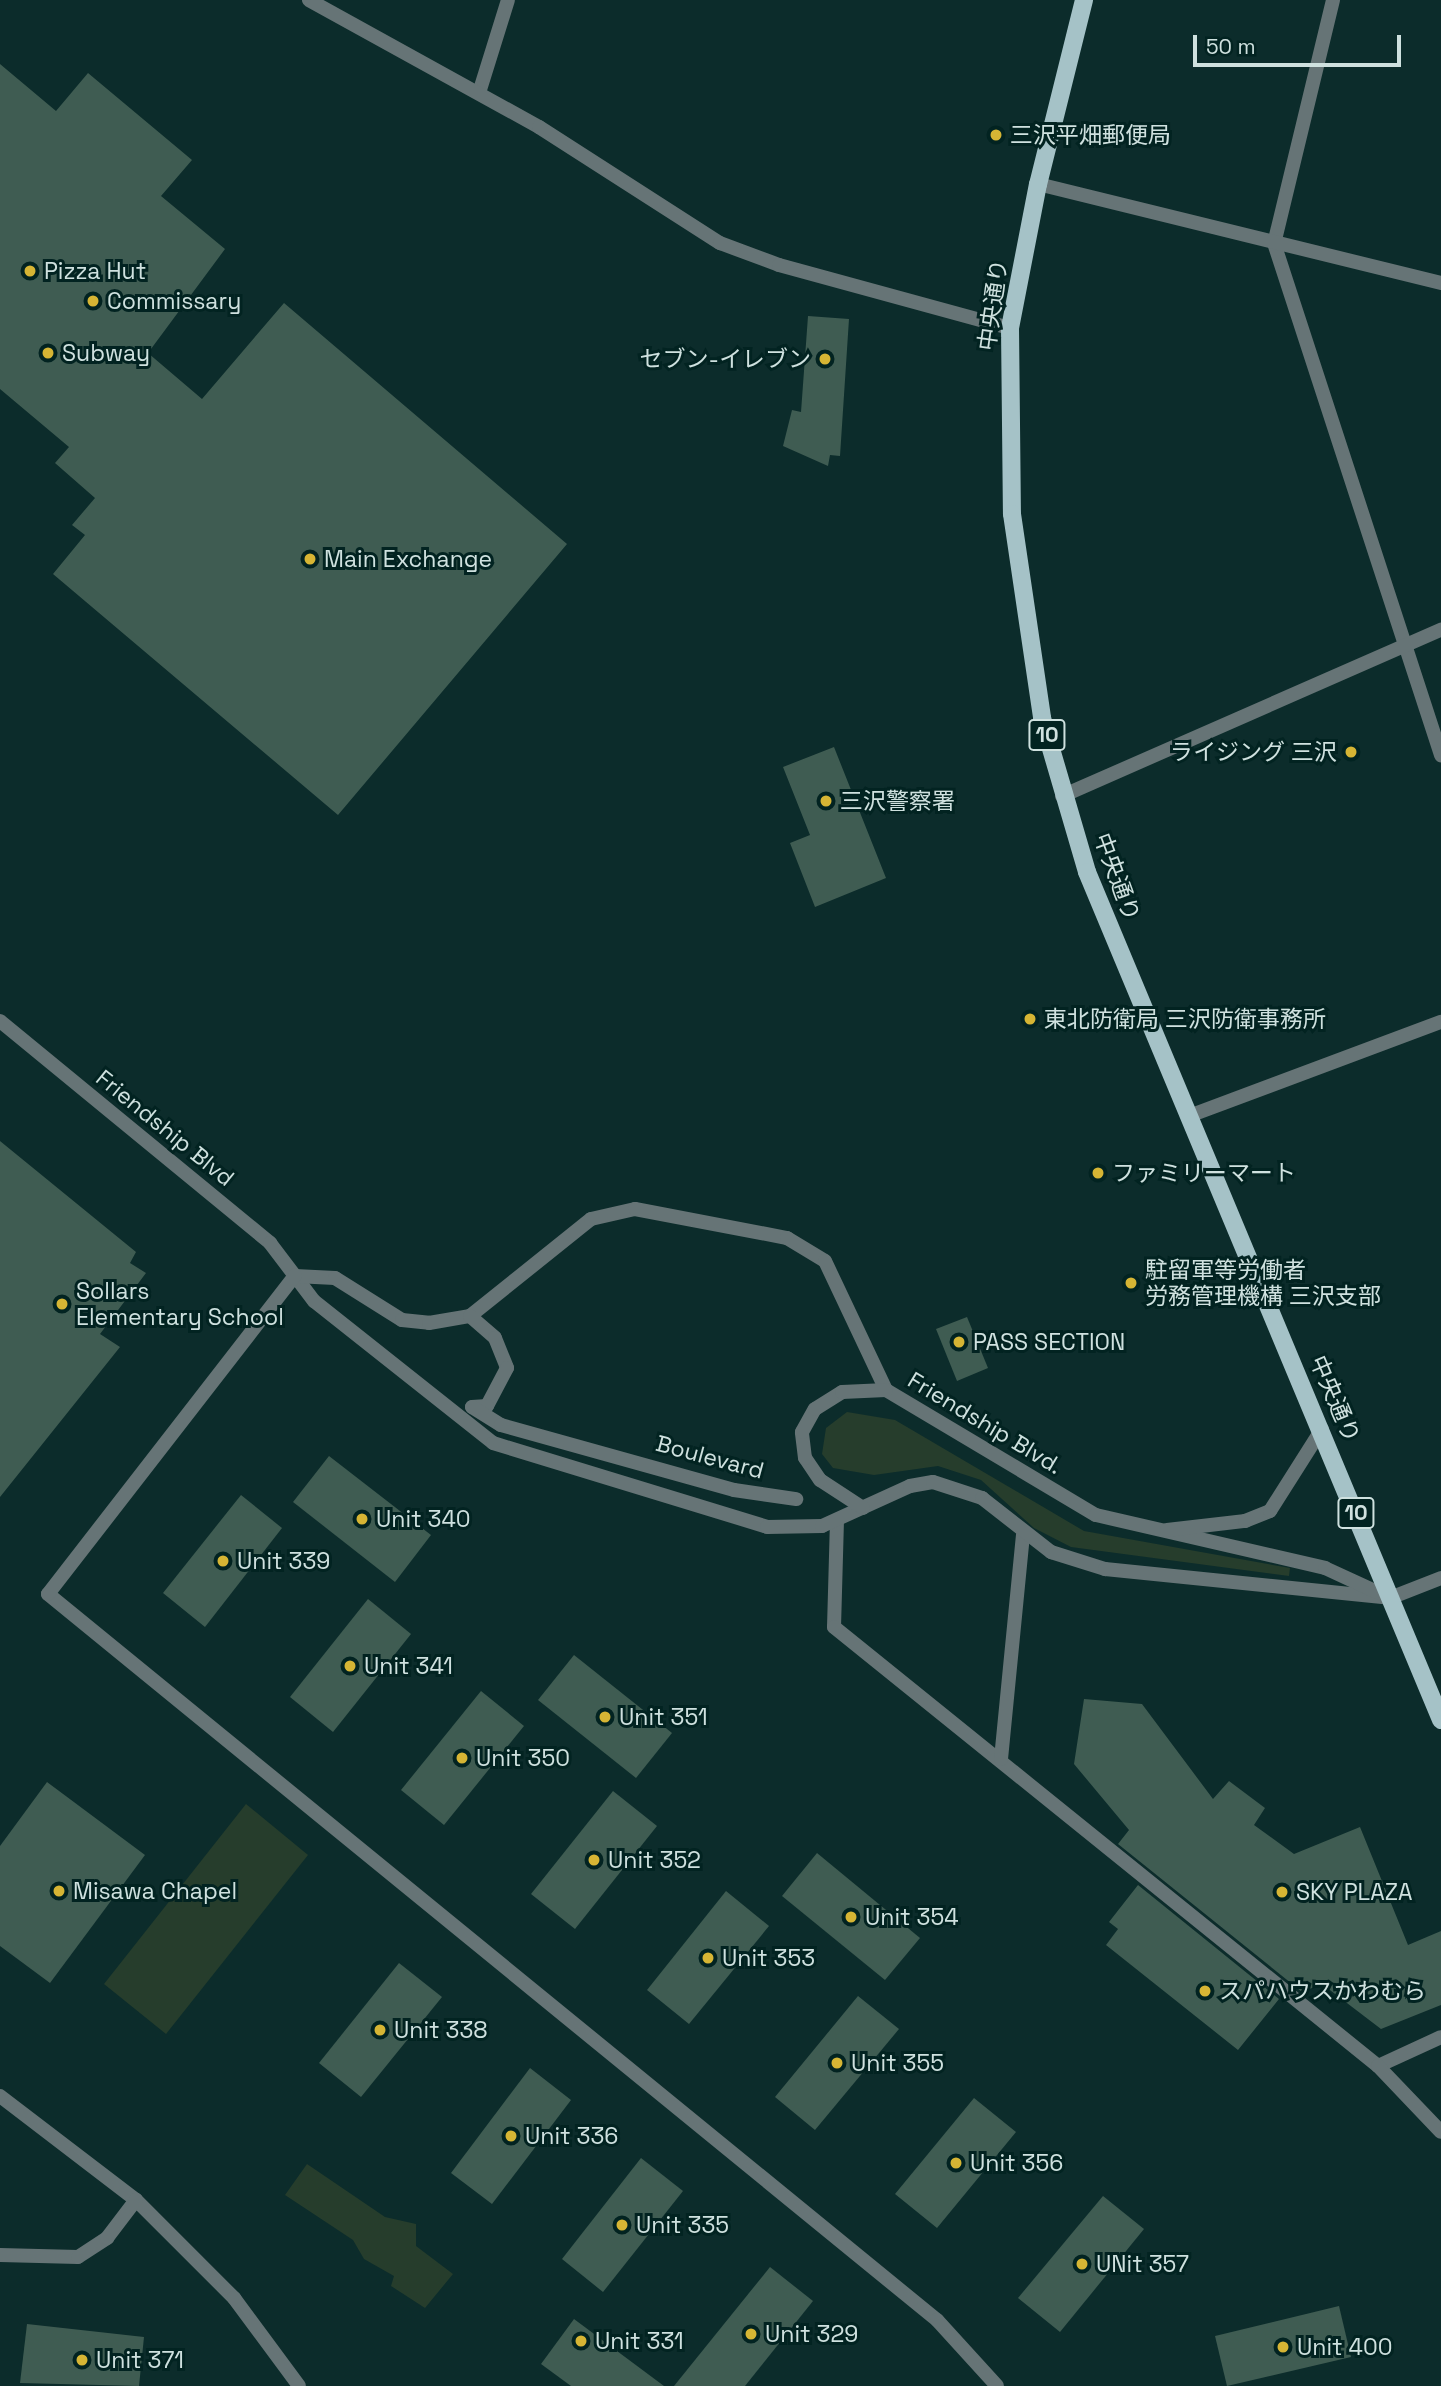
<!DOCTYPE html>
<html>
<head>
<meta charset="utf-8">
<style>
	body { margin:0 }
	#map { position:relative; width:1441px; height:2386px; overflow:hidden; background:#0c2c2b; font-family:"Space Grotesk","Noto Sans JP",sans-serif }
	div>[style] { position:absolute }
	.green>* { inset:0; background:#263d2c }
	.building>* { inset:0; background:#3f5c52 }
	.minor>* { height:14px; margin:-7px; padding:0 7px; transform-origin:7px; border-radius:7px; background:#667476 }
	.tertiary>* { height:14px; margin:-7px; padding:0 7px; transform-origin:7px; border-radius:7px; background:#667476 }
	.primary>* { height:18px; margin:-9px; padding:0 9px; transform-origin:9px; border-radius:9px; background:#a5c2c7 }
	.dots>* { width:19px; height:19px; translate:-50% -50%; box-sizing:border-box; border:4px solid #022321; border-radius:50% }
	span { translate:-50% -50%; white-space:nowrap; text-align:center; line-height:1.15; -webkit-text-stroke:6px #022321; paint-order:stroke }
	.shield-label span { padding:2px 5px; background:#022321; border:2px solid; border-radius:5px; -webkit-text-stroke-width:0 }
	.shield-label { font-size:21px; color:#cfe1df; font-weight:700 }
	.poi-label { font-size:23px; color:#cfe1df }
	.left { translate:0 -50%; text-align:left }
	.right { translate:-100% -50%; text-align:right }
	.street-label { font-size:23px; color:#cfe1df }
	.scale { position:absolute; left:1193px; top:35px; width:208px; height:32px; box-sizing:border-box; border:4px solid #cfe1df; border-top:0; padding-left:9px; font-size:21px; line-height:24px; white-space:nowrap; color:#cfe1df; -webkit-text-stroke:5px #022321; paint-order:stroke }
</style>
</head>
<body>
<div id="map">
	<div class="green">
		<i style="clip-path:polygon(847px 1412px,895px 1420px,1084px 1531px,1290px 1568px,1289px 1576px,1071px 1547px,1034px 1528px,981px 1480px,938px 1466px,874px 1475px,833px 1468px,822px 1454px,826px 1428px)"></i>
		<i style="clip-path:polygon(246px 1804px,308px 1855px,166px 2034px,104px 1984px)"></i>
		<i style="clip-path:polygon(307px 2164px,385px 2217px,416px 2224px,416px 2246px,453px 2274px,425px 2308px,391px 2286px,394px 2276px,364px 2259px,353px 2240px,285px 2195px)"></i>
	</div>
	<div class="building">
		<i style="clip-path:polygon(0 64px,56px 111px,88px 73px,192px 160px,161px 196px,225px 249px,148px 353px,202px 399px,284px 303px,567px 544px,338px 815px,53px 574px,85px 535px,72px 525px,95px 498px,55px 463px,69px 447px,0 389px)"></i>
		<i style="clip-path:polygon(808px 316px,849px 319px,840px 456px,830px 455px,828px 466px,783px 446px,792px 410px,801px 412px)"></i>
		<i style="clip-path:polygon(834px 747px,886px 878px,815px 907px,790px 843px,810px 835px,783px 767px)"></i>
		<i style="clip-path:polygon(0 1141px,136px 1252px,130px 1263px,146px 1273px,100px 1334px,120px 1347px,0 1497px)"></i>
		<i style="clip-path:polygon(967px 1317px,988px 1368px,957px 1381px,936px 1329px)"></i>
		<i style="clip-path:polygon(329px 1456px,431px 1535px,395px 1582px,293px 1502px)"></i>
		<i style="clip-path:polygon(241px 1495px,282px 1528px,205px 1627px,163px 1593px)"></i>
		<i style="clip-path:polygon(368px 1599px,411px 1634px,333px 1732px,290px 1697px)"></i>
		<i style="clip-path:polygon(574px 1655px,672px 1733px,636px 1778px,538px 1700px)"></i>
		<i style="clip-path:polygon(481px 1691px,524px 1726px,444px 1825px,401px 1790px)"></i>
		<i style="clip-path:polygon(1084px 1699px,1142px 1704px,1213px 1799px,1229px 1781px,1265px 1808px,1254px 1825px,1294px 1854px,1360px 1827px,1408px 1945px,1441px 1931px,1441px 2005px,1381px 2029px,1322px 1984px,1302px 1992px,1118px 1844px,1129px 1830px,1074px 1764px)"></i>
		<i style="clip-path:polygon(47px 1782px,145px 1855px,50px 1983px,0 1946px,0 1846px)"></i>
		<i style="clip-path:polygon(613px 1791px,657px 1826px,575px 1929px,531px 1894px)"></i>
		<i style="clip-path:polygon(817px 1853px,920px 1938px,885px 1980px,782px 1896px)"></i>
		<i style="clip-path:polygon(1138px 1885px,1279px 1999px,1238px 2050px,1106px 1945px,1118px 1929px,1109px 1922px)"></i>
		<i style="clip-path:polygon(726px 1891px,769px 1926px,689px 2024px,647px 1990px)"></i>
		<i style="clip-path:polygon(399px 1963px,442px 1997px,361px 2097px,319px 2063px)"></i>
		<i style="clip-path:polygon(858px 1996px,899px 2029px,815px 2130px,775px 2097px)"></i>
		<i style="clip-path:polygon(530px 2068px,571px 2100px,492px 2204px,451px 2173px)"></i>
		<i style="clip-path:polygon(974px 2098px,1016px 2132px,937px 2228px,895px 2194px)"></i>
		<i style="clip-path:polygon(641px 2158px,683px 2191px,603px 2292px,562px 2259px)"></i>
		<i style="clip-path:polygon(1103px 2196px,1144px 2229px,1060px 2332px,1018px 2298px)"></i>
		<i style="clip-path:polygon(770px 2267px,813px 2301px,745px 2386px,674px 2386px)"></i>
		<i style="clip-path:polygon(1339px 2306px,1351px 2357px,1227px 2386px,1215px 2336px)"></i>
		<i style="clip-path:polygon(574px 2319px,664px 2386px,571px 2386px,541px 2364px)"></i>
		<i style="clip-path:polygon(27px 2324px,144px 2337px,139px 2386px,20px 2383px)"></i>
	</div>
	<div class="minor">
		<i style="left:1333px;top:0;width:250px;rotate:103.6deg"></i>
		<i style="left:1274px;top:243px;width:539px;rotate:71.94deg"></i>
		<i style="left:479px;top:93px;width:97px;rotate:-72.7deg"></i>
		<i style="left:1038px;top:184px;width:415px;rotate:13.8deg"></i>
		<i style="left:1062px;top:796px;width:414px;rotate:-23.7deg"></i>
		<i style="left:1189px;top:1116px;width:269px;rotate:-20.5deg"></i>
		<i style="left:837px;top:1520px;width:107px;rotate:91.6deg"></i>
		<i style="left:834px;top:1627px;width:699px;rotate:38.9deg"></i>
		<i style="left:1378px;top:2066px;width:69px;rotate:-24.7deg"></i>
		<i style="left:48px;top:1594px;width:1148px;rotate:39.24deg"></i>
		<i style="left:937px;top:2320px;width:89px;rotate:47.7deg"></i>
		<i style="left:1001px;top:1759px;width:225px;rotate:-84.4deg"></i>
		<i style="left:1378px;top:2066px;width:91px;rotate:46.3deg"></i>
		<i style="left:0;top:2096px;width:171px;rotate:37.4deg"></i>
		<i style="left:136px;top:2200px;width:139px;rotate:45deg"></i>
		<i style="left:234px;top:2298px;width:109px;rotate:53.5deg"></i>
		<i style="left:0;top:2255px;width:78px;rotate:1.5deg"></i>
		<i style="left:78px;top:2257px;width:35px;rotate:-33deg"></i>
		<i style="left:107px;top:2238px;width:48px;rotate:-52.7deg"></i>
	</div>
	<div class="tertiary">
		<i style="left:309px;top:0;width:263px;rotate:28.9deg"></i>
		<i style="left:539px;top:127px;width:215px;rotate:32.7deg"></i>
		<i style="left:720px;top:243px;width:63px;rotate:20.4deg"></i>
		<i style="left:779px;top:265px;width:239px;rotate:15.3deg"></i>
		<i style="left:0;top:1021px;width:350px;rotate:39.4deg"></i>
		<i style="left:270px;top:1243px;width:73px;rotate:52.8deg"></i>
		<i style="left:314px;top:1301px;width:228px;rotate:38.4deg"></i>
		<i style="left:493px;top:1443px;width:287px;rotate:17deg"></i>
		<i style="left:767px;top:1527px;width:55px;rotate:-1deg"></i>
		<i style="left:822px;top:1526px;width:97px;rotate:-24.4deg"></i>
		<i style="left:910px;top:1486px;width:23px;rotate:-10deg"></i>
		<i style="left:933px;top:1482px;width:52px;rotate:18.1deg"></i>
		<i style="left:982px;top:1498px;width:88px;rotate:38deg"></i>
		<i style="left:1051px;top:1552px;width:57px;rotate:17.5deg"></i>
		<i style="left:1105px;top:1569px;width:286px;rotate:5.8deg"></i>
		<i style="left:1390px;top:1598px;width:55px;rotate:-21.4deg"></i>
		<i style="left:295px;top:1276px;width:40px;rotate:2.9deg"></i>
		<i style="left:335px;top:1278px;width:79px;rotate:32.1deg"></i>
		<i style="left:402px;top:1320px;width:27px;rotate:6deg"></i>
		<i style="left:429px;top:1323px;width:42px;rotate:-9.7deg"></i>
		<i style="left:470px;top:1316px;width:155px;rotate:-38.7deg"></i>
		<i style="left:591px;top:1219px;width:45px;rotate:-12.8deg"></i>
		<i style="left:635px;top:1209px;width:155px;rotate:10.8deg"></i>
		<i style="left:787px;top:1238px;width:44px;rotate:31.2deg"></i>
		<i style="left:825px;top:1261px;width:143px;rotate:64.7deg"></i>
		<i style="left:886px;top:1390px;width:244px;rotate:30.8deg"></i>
		<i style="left:1096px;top:1515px;width:235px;rotate:13deg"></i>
		<i style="left:1325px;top:1568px;width:60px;rotate:24.8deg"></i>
		<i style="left:470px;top:1316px;width:33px;rotate:41deg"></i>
		<i style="left:495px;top:1338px;width:32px;rotate:68deg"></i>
		<i style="left:507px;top:1368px;width:43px;rotate:117.8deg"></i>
		<i style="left:487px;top:1406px;width:15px;rotate:176deg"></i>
		<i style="left:472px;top:1407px;width:34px;rotate:32deg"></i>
		<i style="left:501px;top:1425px;width:242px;rotate:15.6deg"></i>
		<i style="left:734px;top:1490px;width:63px;rotate:8.3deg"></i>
		<i style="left:863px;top:1508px;width:51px;rotate:-146.9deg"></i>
		<i style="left:820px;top:1480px;width:27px;rotate:-124deg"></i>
		<i style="left:805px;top:1458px;width:26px;rotate:-97deg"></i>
		<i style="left:802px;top:1432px;width:26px;rotate:-61deg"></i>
		<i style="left:815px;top:1409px;width:32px;rotate:-32deg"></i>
		<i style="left:842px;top:1392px;width:44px;rotate:-2.6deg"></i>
		<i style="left:1167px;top:1530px;width:79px;rotate:-6.6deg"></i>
		<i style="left:1245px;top:1521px;width:27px;rotate:-22deg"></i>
		<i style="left:1270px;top:1511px;width:97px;rotate:-57.6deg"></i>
		<i style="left:48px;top:1594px;width:403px;rotate:-52.2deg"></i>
	</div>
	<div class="primary">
		<i style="left:1084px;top:0;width:190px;rotate:104deg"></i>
		<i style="left:1038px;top:184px;width:147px;rotate:101deg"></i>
		<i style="left:1010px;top:328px;width:186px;rotate:89.4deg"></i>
		<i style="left:1012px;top:514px;width:206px;rotate:81.6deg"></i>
		<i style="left:1042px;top:718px;width:160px;rotate:73.7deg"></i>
		<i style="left:1087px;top:872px;width:919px;rotate:67.34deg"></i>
	</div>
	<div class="dots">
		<i style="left:996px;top:135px;background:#d6b534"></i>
		<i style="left:30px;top:271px;background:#d6b534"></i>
		<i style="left:93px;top:301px;background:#d6b534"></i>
		<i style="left:48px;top:353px;background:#d6b534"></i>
		<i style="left:825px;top:359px;background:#d6b534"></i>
		<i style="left:310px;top:559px;background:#d6b534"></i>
		<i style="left:1351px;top:752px;background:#d6b534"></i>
		<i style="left:826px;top:801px;background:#d6b534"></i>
		<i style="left:1030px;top:1019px;background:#d6b534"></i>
		<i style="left:1098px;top:1173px;background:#d6b534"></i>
		<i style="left:1131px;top:1283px;background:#d6b534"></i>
		<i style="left:62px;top:1304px;background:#d6b534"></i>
		<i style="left:959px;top:1342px;background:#d6b534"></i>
		<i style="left:362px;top:1519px;background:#d6b534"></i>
		<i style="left:223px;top:1561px;background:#d6b534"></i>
		<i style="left:350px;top:1666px;background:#d6b534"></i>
		<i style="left:605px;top:1717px;background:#d6b534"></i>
		<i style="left:462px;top:1758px;background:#d6b534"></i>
		<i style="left:594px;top:1860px;background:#d6b534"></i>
		<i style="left:59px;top:1891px;background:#d6b534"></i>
		<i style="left:1282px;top:1892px;background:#d6b534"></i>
		<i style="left:851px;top:1917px;background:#d6b534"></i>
		<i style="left:708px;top:1958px;background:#d6b534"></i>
		<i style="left:1205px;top:1991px;background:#d6b534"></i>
		<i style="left:380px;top:2030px;background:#d6b534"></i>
		<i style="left:837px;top:2063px;background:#d6b534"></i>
		<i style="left:511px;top:2136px;background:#d6b534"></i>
		<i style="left:956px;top:2163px;background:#d6b534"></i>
		<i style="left:622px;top:2225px;background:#d6b534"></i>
		<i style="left:1082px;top:2264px;background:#d6b534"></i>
		<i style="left:751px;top:2334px;background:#d6b534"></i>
		<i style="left:581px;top:2341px;background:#d6b534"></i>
		<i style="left:1283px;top:2347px;background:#d6b534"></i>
		<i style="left:82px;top:2360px;background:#d6b534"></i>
	</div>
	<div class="shield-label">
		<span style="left:1047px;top:735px">10</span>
		<span style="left:1356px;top:1513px">10</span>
	</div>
	<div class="poi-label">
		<span class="left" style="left:1010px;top:135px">三沢平畑郵便局</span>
		<span class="left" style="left:44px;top:271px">Pizza Hut</span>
		<span class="left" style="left:107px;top:301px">Commissary</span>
		<span class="left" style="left:62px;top:353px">Subway</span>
		<span class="right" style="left:811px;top:359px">セブン-イレブン</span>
		<span class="left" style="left:324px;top:559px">Main Exchange</span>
		<span class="right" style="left:1337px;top:752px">ライジング 三沢</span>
		<span class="left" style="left:840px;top:801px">三沢警察署</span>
		<span class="left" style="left:1044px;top:1019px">東北防衛局 三沢防衛事務所</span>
		<span class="left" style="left:1112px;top:1173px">ファミリーマート</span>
		<span class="left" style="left:1145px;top:1283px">駐留軍等労働者<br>労務管理機構 三沢支部</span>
		<span class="left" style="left:76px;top:1304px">Sollars<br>Elementary School</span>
		<span class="left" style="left:973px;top:1342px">PASS SECTION</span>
		<span class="left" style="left:376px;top:1519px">Unit 340</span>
		<span class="left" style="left:237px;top:1561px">Unit 339</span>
		<span class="left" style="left:364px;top:1666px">Unit 341</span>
		<span class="left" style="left:619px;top:1717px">Unit 351</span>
		<span class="left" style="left:476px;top:1758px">Unit 350</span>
		<span class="left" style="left:608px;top:1860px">Unit 352</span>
		<span class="left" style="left:73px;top:1891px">Misawa Chapel</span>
		<span class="left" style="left:1296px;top:1892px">SKY PLAZA</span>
		<span class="left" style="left:865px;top:1917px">Unit 354</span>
		<span class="left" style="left:722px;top:1958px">Unit 353</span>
		<span class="left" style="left:1219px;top:1991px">スパハウスかわむら</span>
		<span class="left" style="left:394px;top:2030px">Unit 338</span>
		<span class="left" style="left:851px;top:2063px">Unit 355</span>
		<span class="left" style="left:525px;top:2136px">Unit 336</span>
		<span class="left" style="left:970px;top:2163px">Unit 356</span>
		<span class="left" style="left:636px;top:2225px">Unit 335</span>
		<span class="left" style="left:1096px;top:2264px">UNit 357</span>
		<span class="left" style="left:765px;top:2334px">Unit 329</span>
		<span class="left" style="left:595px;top:2341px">Unit 331</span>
		<span class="left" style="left:1297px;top:2347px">Unit 400</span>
		<span class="left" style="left:96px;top:2360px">Unit 371</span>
	</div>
	<div class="street-label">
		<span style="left:993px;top:305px;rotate:-82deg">中央通り</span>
		<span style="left:1117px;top:877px;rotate:70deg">中央通り</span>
		<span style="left:165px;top:1128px;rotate:39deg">Friendship Blvd</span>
		<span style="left:1335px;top:1399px;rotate:67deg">中央通り</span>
		<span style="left:985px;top:1423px;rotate:31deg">Friendship Blvd.</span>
		<span style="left:710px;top:1457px;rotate:15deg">Boulevard</span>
	</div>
	<div class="scale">50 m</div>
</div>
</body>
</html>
